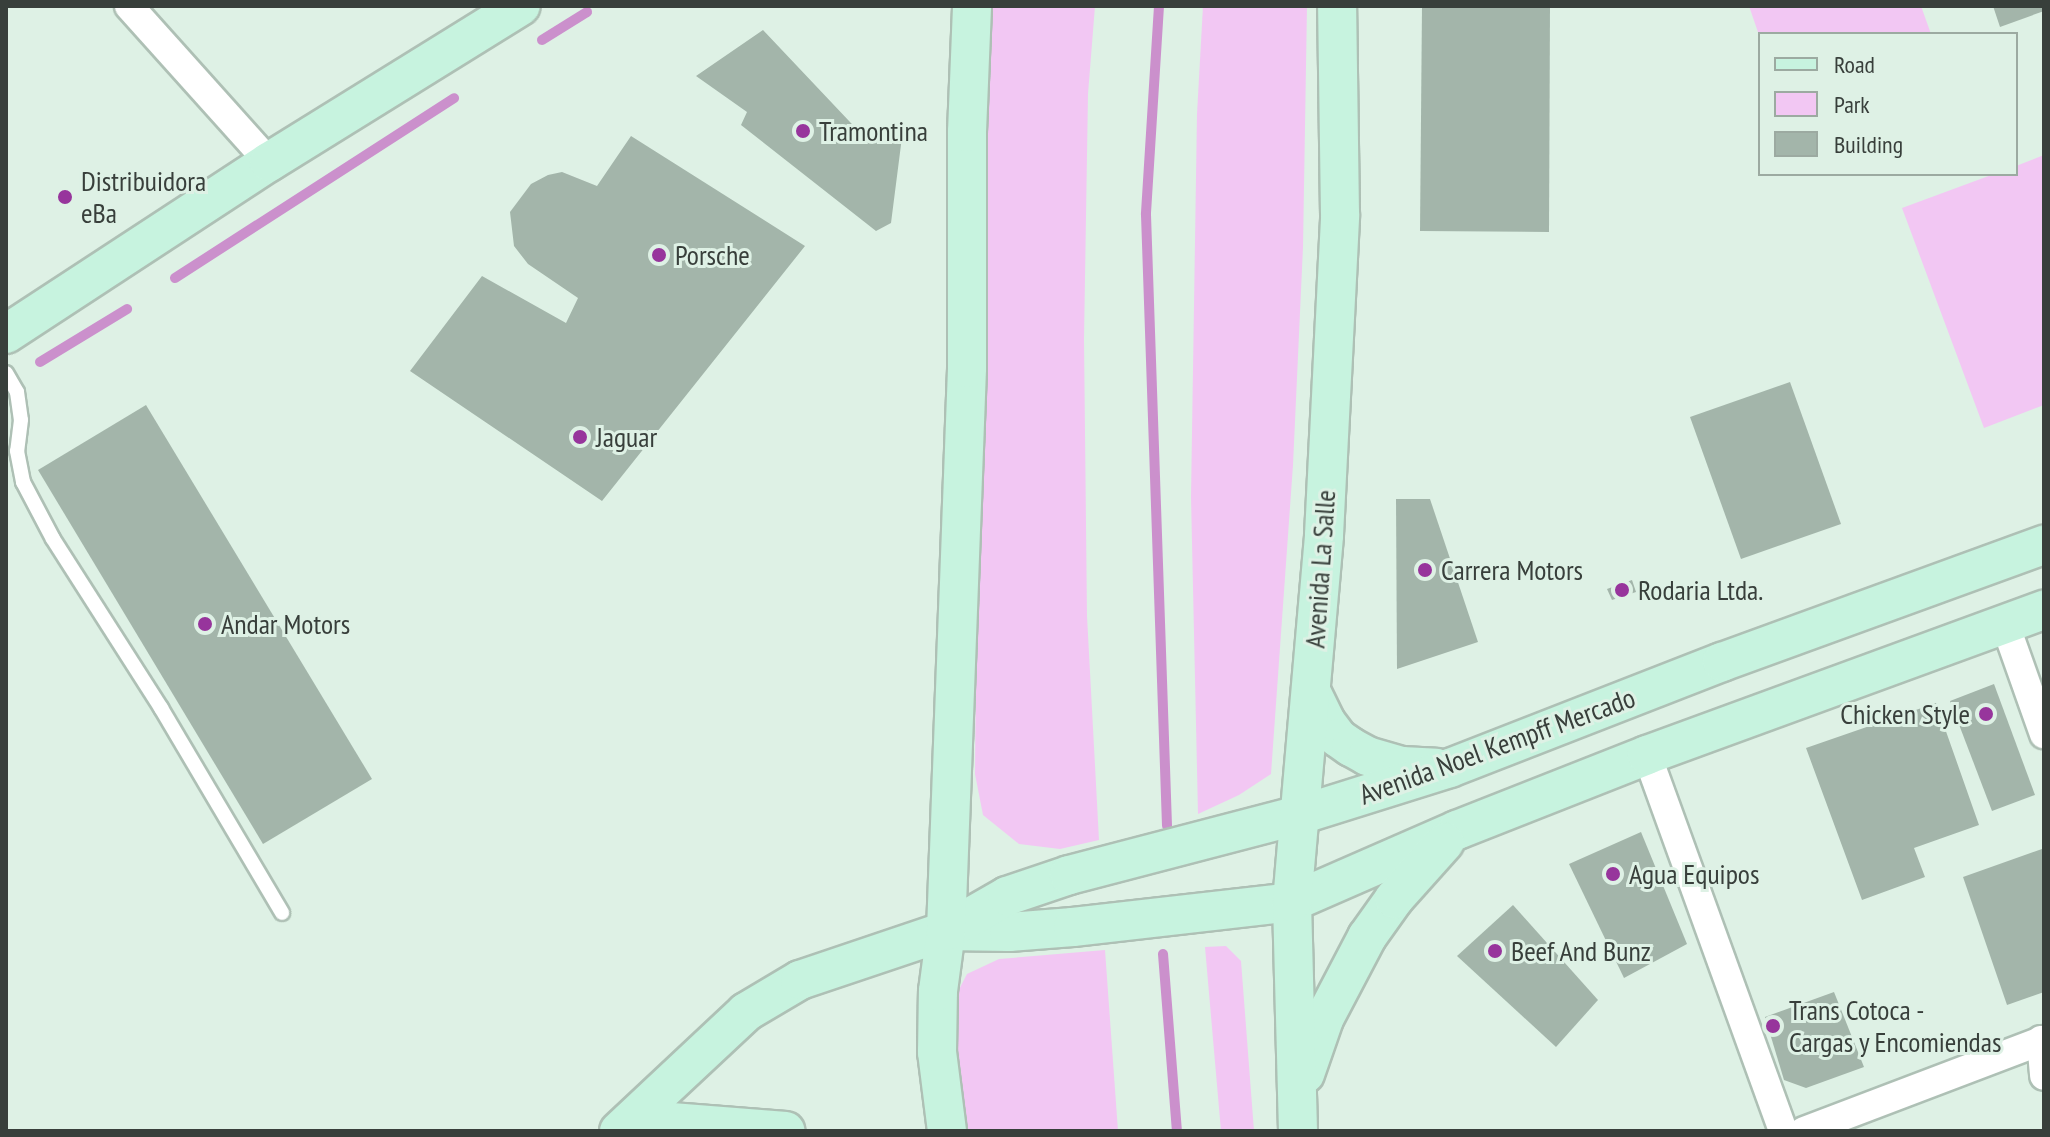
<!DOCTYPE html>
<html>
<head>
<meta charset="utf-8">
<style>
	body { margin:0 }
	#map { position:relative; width:2050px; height:1137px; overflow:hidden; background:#def1e5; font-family:"PT Sans Narrow",sans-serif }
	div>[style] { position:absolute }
	.green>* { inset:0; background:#f2c7f3 }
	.stream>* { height:10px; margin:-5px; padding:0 5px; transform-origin:5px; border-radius:5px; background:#cb90cc }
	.building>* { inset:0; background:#a3b5aa }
	.roads { filter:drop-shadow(2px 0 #aec0b5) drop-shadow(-2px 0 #aec0b5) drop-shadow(0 2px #aec0b5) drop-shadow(0 -2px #aec0b5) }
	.lane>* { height:14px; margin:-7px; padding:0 7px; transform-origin:7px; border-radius:7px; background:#fff }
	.street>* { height:28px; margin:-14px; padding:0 14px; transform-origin:14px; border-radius:14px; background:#fff }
	.secondary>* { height:38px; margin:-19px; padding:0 19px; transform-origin:19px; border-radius:19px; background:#c7f3df }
	.dots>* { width:22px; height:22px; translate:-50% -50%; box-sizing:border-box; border:4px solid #def1e5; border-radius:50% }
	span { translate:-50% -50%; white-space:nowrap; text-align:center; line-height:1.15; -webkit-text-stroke:6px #def1e5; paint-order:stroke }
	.poi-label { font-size:28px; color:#383f3b }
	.left { translate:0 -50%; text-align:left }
	.right { translate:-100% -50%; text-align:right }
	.street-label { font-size:28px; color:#383f3b }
	.frame { position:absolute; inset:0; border:8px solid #383f3b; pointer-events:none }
	.legend { position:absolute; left:1758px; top:32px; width:260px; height:144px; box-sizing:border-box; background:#def1e5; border:2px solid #9caaa1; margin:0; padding:10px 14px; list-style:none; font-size:24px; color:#383f3b }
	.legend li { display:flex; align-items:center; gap:16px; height:40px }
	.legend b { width:40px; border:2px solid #9caaa1 }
</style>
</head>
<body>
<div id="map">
	<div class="green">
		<i style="clip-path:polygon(982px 6px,1095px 6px,1088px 94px,1084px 340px,1087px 616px,1099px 840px,1060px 849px,1019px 844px,983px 815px,975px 774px)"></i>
		<i style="clip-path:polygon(1203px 6px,1307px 6px,1303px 247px,1293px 465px,1271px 774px,1239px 795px,1198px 814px,1191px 497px,1197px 114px)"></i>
		<i style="clip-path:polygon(1749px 6px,1921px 6px,1931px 34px,1760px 34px,1760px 38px)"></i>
		<i style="clip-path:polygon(2044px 155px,2044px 405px,1984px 428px,1902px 208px,1994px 174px,2016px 174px,2016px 166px)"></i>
		<i style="clip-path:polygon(1226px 946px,1241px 961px,1254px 1131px,1221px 1131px,1205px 947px)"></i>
		<i style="clip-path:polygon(1105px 950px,1118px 1131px,965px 1131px,953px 1080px,953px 1001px,967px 974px,999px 959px)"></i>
	</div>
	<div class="stream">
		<i style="left:1159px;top:6px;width:209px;rotate:93.6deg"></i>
		<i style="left:1146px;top:215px;width:611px;rotate:88.03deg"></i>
		<i style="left:542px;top:40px;width:53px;rotate:-31.9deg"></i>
		<i style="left:175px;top:278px;width:332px;rotate:-32.8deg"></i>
		<i style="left:40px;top:362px;width:102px;rotate:-31.3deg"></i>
		<i style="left:1163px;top:954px;width:178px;rotate:85.5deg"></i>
	</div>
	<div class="building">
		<i style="clip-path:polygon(1422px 6px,1550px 6px,1549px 232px,1420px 231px)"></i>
		<i style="clip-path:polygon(1993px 6px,2044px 6px,2044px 11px,2000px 27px)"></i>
		<i style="clip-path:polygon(763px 30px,867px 140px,902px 137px,891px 223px,876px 231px,741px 125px,747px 112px,696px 76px)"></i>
		<i style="clip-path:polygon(631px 136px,805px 246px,602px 501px,410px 371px,482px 276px,566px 323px,578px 298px,528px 264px,514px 246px,510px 212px,531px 184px,548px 175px,562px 172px,597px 186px)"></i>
		<i style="clip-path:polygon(1790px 382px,1841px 524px,1741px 559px,1690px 417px)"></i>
		<i style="clip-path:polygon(146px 405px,372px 779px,263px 844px,38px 470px)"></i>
		<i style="clip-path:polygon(1396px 499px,1430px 499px,1478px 642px,1397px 669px)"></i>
		<i style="clip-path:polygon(1632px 580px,1636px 592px,1612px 600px,1607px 589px)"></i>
		<i style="clip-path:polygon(1994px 684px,2035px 795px,1992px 811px,1950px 701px)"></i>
		<i style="clip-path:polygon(1936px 703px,1979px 825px,1914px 848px,1925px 877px,1862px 900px,1806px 748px)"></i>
		<i style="clip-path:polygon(1641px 832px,1687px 944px,1624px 978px,1569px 864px)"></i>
		<i style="clip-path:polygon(2042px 849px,2044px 992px,2007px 1005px,1963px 877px)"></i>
		<i style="clip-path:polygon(1513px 905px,1598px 1000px,1556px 1047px,1457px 956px)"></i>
		<i style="clip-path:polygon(1834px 992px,1864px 1067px,1806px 1088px,1784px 1080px,1765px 1017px)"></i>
	</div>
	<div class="roads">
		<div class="lane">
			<i style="left:6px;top:373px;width:22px;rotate:60deg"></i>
			<i style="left:17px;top:392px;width:28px;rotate:82deg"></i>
			<i style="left:21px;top:420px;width:31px;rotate:97deg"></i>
			<i style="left:17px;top:451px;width:32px;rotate:79deg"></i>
			<i style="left:23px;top:482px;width:64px;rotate:62.2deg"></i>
			<i style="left:53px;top:539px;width:201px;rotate:57.4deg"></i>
			<i style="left:161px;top:708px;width:238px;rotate:59.4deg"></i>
		</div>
		<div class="street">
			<i style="left:129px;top:6px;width:210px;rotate:48.1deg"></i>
			<i style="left:2005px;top:624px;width:117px;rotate:70.5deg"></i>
			<i style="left:1647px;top:755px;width:400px;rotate:70.1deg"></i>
			<i style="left:2041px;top:1040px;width:36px;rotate:85deg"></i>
			<i style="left:1804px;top:1131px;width:257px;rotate:-20.8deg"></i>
		</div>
		<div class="secondary">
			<i style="left:6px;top:334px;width:314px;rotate:-33.2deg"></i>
			<i style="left:269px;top:162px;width:296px;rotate:-31.8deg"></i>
			<i style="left:1311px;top:691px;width:34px;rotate:64deg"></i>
			<i style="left:1326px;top:722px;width:20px;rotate:53deg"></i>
			<i style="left:1338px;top:738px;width:16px;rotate:35deg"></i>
			<i style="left:1351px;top:747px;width:18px;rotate:29deg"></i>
			<i style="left:1367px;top:756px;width:36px;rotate:16deg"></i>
			<i style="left:1402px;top:766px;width:34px;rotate:3deg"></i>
			<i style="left:946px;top:931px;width:63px;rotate:0.9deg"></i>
			<i style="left:1009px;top:932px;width:64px;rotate:-4.5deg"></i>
			<i style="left:1073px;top:927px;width:220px;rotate:-6.5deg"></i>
			<i style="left:1292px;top:902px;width:180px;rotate:-23.6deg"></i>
			<i style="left:1457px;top:830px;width:204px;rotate:-21.5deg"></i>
			<i style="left:1647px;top:755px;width:423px;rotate:-20.1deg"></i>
			<i style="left:1305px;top:1074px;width:58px;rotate:-70.9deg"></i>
			<i style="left:1324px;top:1019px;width:93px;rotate:-62.3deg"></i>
			<i style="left:1367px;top:937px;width:47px;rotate:-54.6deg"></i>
			<i style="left:1394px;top:899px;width:76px;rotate:-48.2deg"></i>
			<i style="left:633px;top:1119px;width:153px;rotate:4.5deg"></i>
			<i style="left:619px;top:1131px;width:174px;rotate:-43.1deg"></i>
			<i style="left:746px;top:1012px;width:63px;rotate:-30.7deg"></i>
			<i style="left:800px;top:980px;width:154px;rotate:-18.6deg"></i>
			<i style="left:946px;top:931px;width:70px;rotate:-29.8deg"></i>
			<i style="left:1007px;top:896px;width:65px;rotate:-18.7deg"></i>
			<i style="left:1069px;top:875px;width:239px;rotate:-14.6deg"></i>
			<i style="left:1300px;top:815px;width:157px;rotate:-17.4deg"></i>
			<i style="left:1450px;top:768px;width:292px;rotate:-21.3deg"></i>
			<i style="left:1722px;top:662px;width:343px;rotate:-20deg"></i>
			<i style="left:947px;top:1131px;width:80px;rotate:-97.2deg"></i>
			<i style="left:937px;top:1052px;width:61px;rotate:-89.1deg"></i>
			<i style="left:938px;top:991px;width:61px;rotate:-82.4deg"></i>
			<i style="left:946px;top:931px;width:563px;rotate:-87.86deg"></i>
			<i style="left:967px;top:368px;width:236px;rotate:-90deg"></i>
			<i style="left:967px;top:132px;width:126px;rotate:-87.7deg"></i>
			<i style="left:1298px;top:1131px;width:229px;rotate:-91.5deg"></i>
			<i style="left:1292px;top:902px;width:368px;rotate:-85deg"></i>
			<i style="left:1324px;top:535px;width:321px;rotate:-87.1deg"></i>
			<i style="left:1340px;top:214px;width:208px;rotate:-90.8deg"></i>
		</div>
	</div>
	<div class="dots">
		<i style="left:803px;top:131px;background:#97359c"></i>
		<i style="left:65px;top:197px;background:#97359c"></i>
		<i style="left:659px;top:255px;background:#97359c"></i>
		<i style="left:580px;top:437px;background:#97359c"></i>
		<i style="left:1425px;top:570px;background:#97359c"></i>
		<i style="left:1622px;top:590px;background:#97359c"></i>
		<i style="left:205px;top:624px;background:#97359c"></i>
		<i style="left:1986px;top:714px;background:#97359c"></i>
		<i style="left:1613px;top:874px;background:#97359c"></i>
		<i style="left:1495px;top:951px;background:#97359c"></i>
		<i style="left:1773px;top:1026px;background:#97359c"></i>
	</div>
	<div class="poi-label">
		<span class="left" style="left:819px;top:131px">Tramontina</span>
		<span class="left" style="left:81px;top:197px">Distribuidora<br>eBa</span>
		<span class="left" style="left:675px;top:255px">Porsche</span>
		<span class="left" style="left:596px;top:437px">Jaguar</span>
		<span class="left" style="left:1441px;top:570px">Carrera Motors</span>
		<span class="left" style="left:1638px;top:590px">Rodaria Ltda.</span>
		<span class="left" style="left:221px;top:624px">Andar Motors</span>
		<span class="right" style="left:1970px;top:714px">Chicken Style</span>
		<span class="left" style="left:1629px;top:874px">Agua Equipos</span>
		<span class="left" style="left:1511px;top:951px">Beef And Bunz</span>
		<span class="left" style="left:1789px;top:1026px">Trans Cotoca -<br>Cargas y Encomiendas</span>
	</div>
	<div class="street-label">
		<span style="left:1320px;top:569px;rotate:-86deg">Avenida La Salle</span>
		<span style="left:1497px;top:746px;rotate:-20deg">Avenida Noel Kempff Mercado</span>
	</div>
	<div class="frame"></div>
	<ul class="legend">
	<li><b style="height:10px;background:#c7f3df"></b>Road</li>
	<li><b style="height:22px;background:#f2c7f3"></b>Park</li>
	<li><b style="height:22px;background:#a3b5aa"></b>Building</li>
	</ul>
</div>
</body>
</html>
